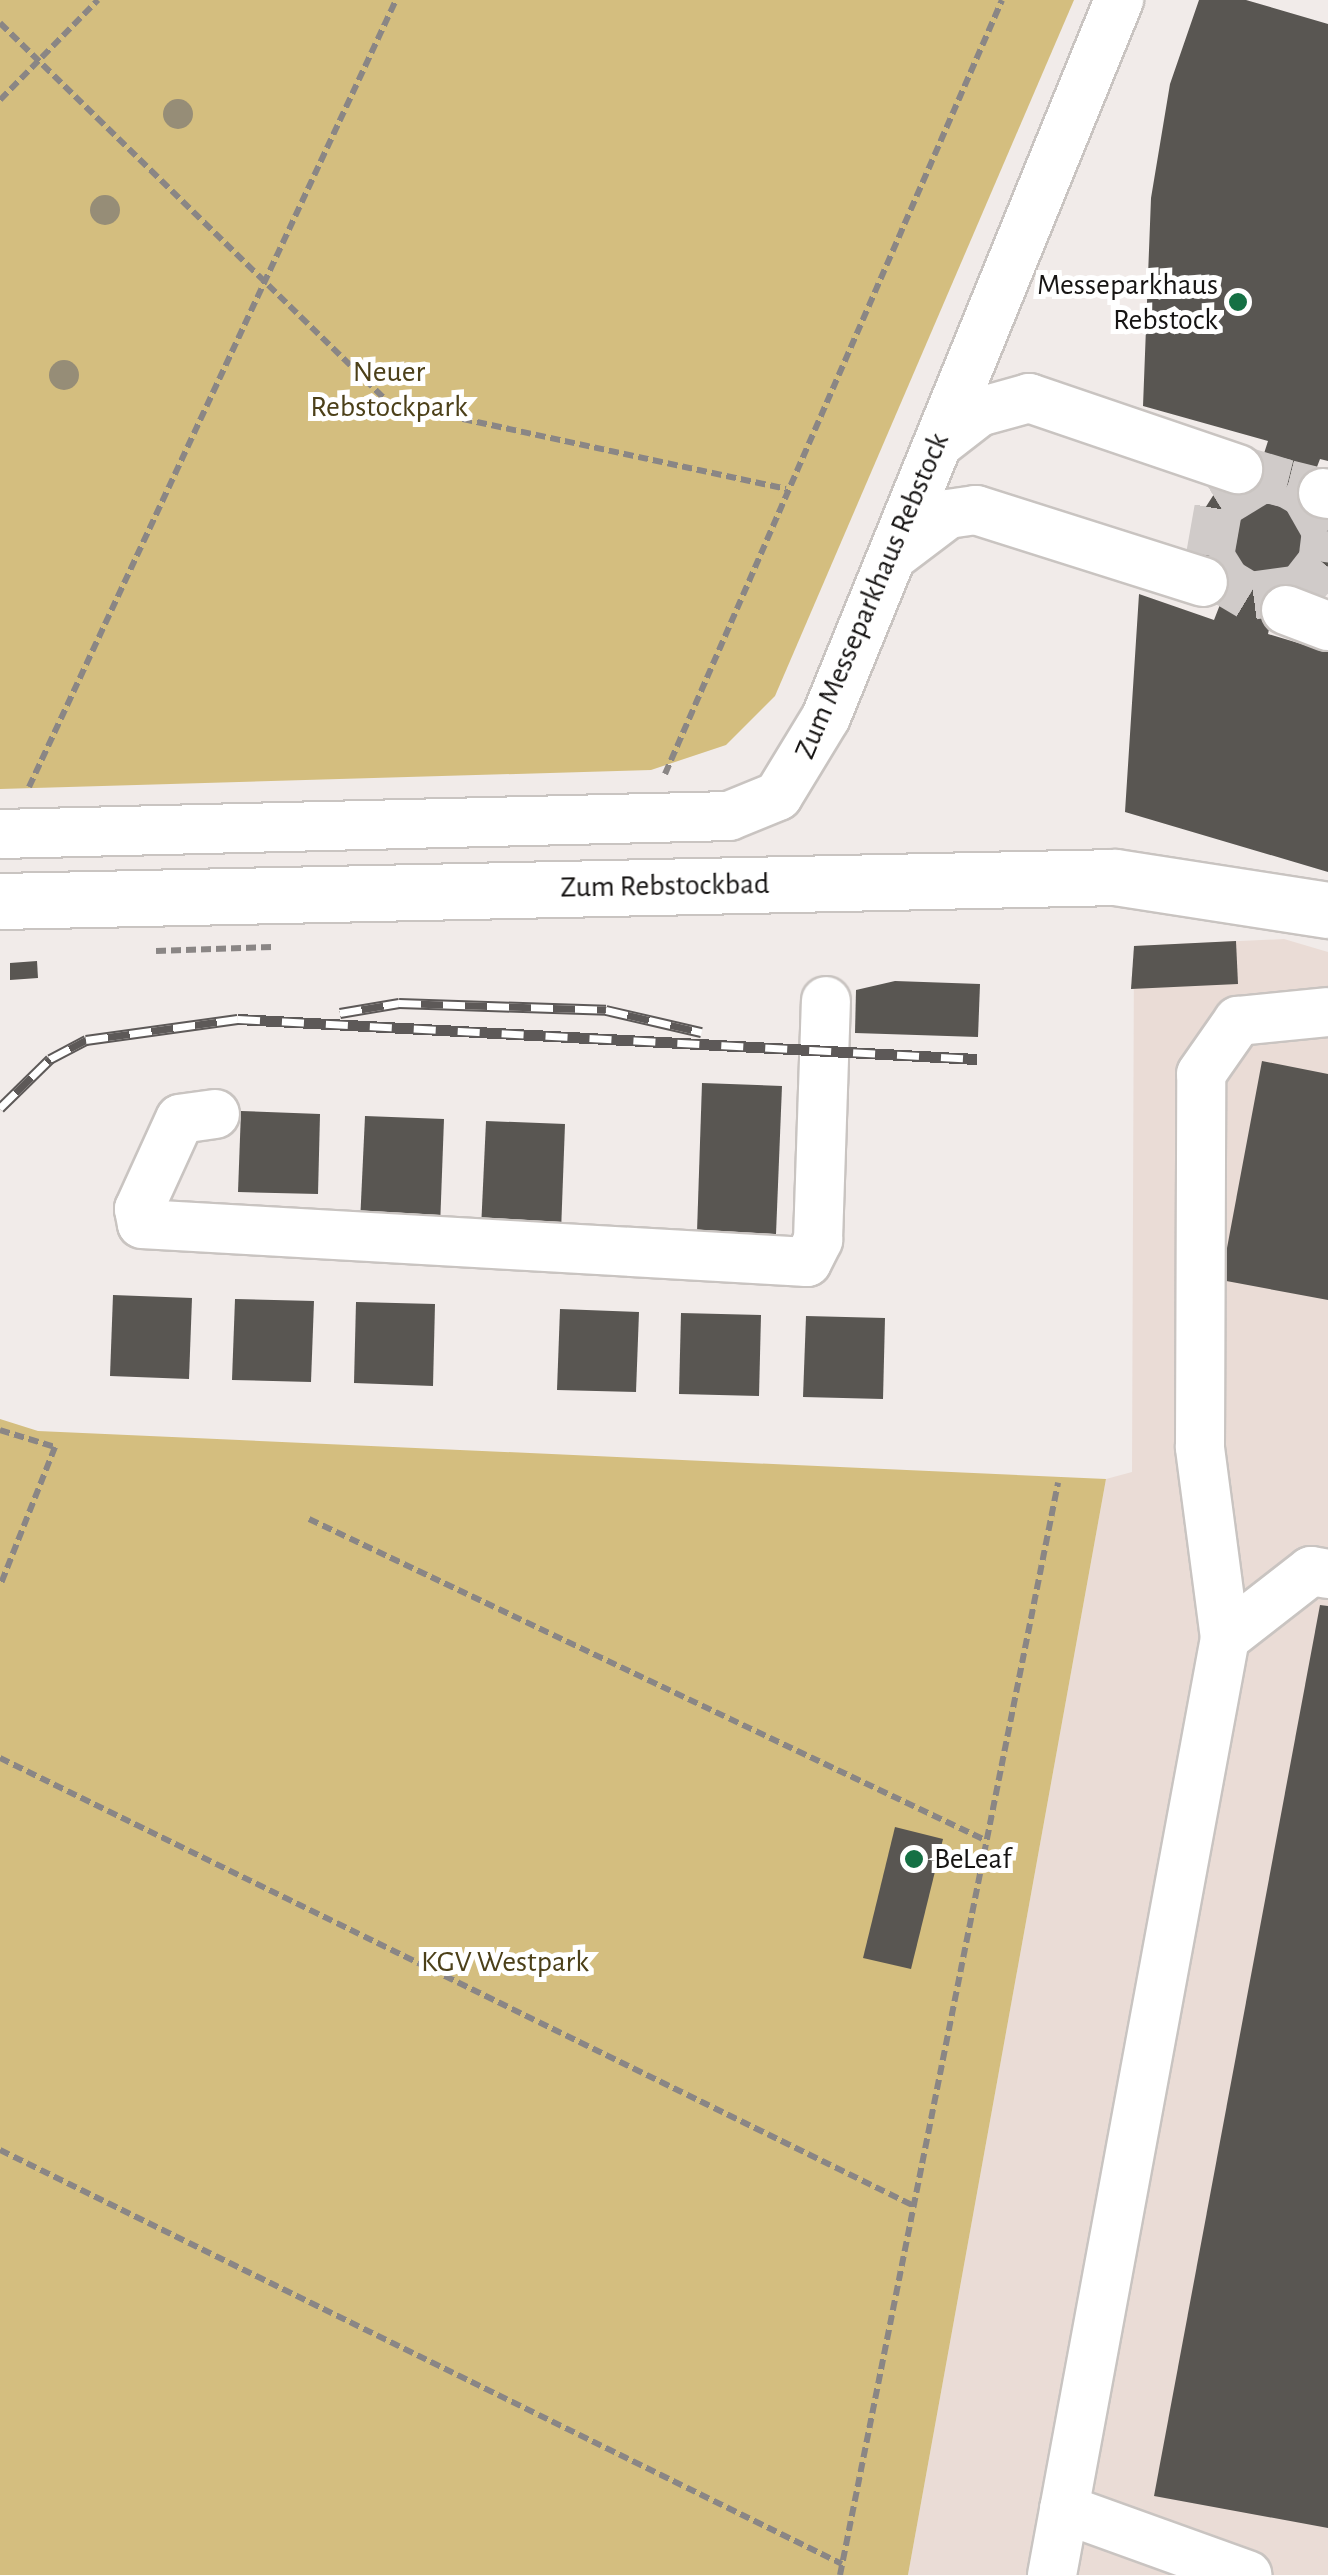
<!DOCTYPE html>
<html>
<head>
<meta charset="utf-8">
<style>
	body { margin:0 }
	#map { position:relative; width:1328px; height:2575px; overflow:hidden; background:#f1ebe9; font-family:"Alegreya Sans",sans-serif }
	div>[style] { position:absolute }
	.built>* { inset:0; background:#eadcd6 }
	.green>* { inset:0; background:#d4be7f }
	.building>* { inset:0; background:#595652 }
	.minor-tunnel>* { height:48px; margin-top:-24px; transform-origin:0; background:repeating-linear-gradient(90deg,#d0cbc9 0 48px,transparent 0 72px) }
	.path>* { height:6px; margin-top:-3px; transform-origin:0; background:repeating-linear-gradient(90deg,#8a8685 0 10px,transparent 0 15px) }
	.roads { filter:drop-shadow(2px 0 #c9c4c1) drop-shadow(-2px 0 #c9c4c1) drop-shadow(0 2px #c9c4c1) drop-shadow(0 -2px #c9c4c1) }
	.minor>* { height:48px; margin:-24px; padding:0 24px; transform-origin:24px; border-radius:24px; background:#fff }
	.major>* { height:55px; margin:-27.5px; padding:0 27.5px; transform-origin:27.5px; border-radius:27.5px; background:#fff }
	.rail>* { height:11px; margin-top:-5.5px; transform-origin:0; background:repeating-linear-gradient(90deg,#fff 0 22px,#5d5958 0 44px); box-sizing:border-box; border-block:2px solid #5d5958 }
	.trees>* { width:30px; height:30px; margin:-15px; border-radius:50%; background:#968d77 }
	.dots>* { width:28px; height:28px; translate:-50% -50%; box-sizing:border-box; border:5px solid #fff; border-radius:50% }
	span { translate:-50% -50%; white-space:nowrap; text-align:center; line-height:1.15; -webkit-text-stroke:10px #fff; paint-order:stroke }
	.poi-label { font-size:30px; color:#161413 }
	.right { translate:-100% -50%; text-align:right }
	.left { translate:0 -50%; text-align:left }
	.park-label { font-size:30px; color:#4c4019 }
	.street-label { font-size:30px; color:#161413 }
</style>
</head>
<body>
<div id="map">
	<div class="built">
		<i style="clip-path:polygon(1284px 939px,1328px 952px,1328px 2575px,908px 2575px,1106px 1479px,1132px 1472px,1134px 946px)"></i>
	</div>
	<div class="green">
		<i style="clip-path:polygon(0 0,1074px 0,775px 696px,726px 745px,651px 770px,0 789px)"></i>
		<i style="clip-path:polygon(0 1419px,38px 1431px,1106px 1479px,908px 2575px,0 2575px)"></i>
	</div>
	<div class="building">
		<i style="clip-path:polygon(1199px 0,1246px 0,1328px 24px,1328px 461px,1320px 459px,1312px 480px,1328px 501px,1328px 582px,1272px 615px,1268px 634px,1328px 652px,1328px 872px,1125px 812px,1139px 594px,1214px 620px,1221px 602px,1199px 568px,1200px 516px,1225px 477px,1261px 463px,1268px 441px,1143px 406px,1151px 198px,1170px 84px)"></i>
		<i style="clip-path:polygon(1236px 941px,1238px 984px,1131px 989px,1134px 946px)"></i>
		<i style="clip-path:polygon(37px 961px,38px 978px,10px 980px,10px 963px)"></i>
		<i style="clip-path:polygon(895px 981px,980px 984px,978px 1037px,855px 1033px,856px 990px)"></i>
		<i style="clip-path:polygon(1262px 1061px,1328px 1074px,1328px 1300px,1221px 1280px)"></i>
		<i style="clip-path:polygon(702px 1083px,782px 1086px,776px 1234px,697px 1232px)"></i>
		<i style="clip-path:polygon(241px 1111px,320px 1114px,318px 1194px,238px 1192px)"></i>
		<i style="clip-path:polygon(365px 1116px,444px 1119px,440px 1227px,360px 1223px)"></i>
		<i style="clip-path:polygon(486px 1121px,565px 1124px,561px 1232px,481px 1229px)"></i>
		<i style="clip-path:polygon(113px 1295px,192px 1298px,189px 1379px,110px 1376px)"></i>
		<i style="clip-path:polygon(235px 1299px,314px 1301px,311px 1382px,232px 1380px)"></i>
		<i style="clip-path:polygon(356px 1302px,435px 1304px,433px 1386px,354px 1383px)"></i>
		<i style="clip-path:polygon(560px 1309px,639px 1312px,636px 1392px,557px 1390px)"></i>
		<i style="clip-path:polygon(681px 1313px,761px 1315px,759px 1396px,679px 1394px)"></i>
		<i style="clip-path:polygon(806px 1316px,885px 1318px,883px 1399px,803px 1397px)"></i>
		<i style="clip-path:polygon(1320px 1605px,1328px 1606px,1328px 2528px,1154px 2496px)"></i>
		<i style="clip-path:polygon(895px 1827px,943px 1839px,911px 1969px,863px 1958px)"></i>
	</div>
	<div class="minor-tunnel">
		<i style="left:1238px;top:469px;width:52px;rotate:16.7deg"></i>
		<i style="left:1288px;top:484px;width:20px;rotate:30deg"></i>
		<i style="left:1305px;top:494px;width:43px;rotate:60.4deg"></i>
		<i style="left:1326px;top:531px;width:31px;rotate:97deg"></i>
		<i style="left:1322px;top:562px;width:34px;rotate:128deg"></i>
		<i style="left:1301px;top:589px;width:52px;rotate:172.3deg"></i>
		<i style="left:1249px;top:596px;width:27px;rotate:-149deg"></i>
		<i style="left:1226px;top:582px;width:31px;rotate:-122deg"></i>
		<i style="left:1210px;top:556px;width:52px;rotate:-80deg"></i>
		<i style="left:1219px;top:505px;width:48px;rotate:-31.4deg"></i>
		<i style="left:1260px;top:480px;width:12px"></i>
		<i style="left:1272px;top:480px;width:16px;rotate:14deg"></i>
		<i style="left:1288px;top:484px;width:36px;rotate:14deg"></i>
	</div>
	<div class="path">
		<i style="left:0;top:23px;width:544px;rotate:44.33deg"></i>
		<i style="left:389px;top:403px;width:406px;rotate:12.2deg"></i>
		<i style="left:0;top:100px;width:140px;rotate:-45.6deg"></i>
		<i style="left:665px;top:774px;width:844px;rotate:-66.47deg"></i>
		<i style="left:29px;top:787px;width:868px;rotate:-65deg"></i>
		<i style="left:156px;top:951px;width:117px;rotate:-2deg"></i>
		<i style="left:0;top:1430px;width:58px;rotate:17.2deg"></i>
		<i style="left:55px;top:1447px;width:149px;rotate:111.6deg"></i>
		<i style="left:309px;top:1519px;width:746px;rotate:25.4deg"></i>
		<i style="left:0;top:1758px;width:1020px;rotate:26.11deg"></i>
		<i style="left:0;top:2150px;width:938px;rotate:26.18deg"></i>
		<i style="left:840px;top:2575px;width:1114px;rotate:-78.71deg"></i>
	</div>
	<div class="roads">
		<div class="minor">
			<i style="left:939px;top:443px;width:51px;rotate:-37.8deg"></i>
			<i style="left:979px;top:412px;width:52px;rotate:-15.6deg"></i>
			<i style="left:1029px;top:398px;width:221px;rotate:18.8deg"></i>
			<i style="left:1323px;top:493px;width:5px;rotate:11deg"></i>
			<i style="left:894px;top:555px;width:68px;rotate:-37.2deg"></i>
			<i style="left:948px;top:514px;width:28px;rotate:-8deg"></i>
			<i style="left:976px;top:510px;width:238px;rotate:17.6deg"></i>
			<i style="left:1286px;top:610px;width:45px;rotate:20.9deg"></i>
			<i style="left:0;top:834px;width:729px;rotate:-1.41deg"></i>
			<i style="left:729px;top:816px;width:53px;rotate:-22.2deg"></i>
			<i style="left:778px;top:796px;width:92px;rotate:-58.7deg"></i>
			<i style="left:826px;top:717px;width:775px;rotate:-67.77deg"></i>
			<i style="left:215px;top:1114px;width:35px;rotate:172deg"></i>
			<i style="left:180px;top:1119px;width:99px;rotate:114.5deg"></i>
			<i style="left:139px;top:1209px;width:15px;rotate:79deg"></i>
			<i style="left:142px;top:1224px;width:666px;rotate:3.27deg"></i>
			<i style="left:807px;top:1262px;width:25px;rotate:-63deg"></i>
			<i style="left:818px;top:1240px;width:239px;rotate:-88.1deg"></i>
			<i style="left:1225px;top:1638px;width:193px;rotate:-97.5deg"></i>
			<i style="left:1200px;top:1447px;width:373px;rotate:-89.8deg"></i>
			<i style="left:1201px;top:1074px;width:65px;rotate:-55.1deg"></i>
			<i style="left:1238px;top:1021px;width:90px;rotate:-5.7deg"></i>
			<i style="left:1064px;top:2509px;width:195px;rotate:19.8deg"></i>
			<i style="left:1052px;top:2575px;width:953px;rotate:-79.54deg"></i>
			<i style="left:1225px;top:1638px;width:109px;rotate:-37.9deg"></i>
			<i style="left:1311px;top:1571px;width:17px;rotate:10deg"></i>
		</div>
		<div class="major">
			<i style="left:0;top:901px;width:1115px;rotate:-1.23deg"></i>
			<i style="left:1115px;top:877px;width:216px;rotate:8.8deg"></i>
		</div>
	</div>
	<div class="rail">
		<i style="left:340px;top:1013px;width:60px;rotate:-9.6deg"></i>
		<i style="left:399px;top:1003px;width:207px;rotate:1.9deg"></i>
		<i style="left:606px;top:1010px;width:98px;rotate:13deg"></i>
		<i style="left:0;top:1108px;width:70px;rotate:-44.4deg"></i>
		<i style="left:50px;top:1059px;width:41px;rotate:-27.8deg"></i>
		<i style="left:86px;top:1040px;width:153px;rotate:-7.9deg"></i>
		<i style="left:238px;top:1019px;width:740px;rotate:3.1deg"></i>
	</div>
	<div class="trees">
		<i style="left:178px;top:114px"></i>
		<i style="left:105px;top:210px"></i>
		<i style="left:64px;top:375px"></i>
	</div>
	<div class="dots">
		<i style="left:1238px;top:302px;background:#157044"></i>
		<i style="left:914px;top:1859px;background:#157044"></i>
	</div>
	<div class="poi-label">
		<span class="right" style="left:1218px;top:302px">Messeparkhaus<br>Rebstock</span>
		<span class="left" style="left:934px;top:1859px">BeLeaf</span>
	</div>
	<div class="park-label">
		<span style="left:389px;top:389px">Neuer<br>Rebstockpark</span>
		<span style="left:505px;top:1962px">KGV Westpark</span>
	</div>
	<div class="street-label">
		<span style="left:872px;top:596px;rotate:-67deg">Zum Messeparkhaus Rebstock</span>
		<span style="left:665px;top:886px;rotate:-1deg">Zum Rebstockbad</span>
	</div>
</div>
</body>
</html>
